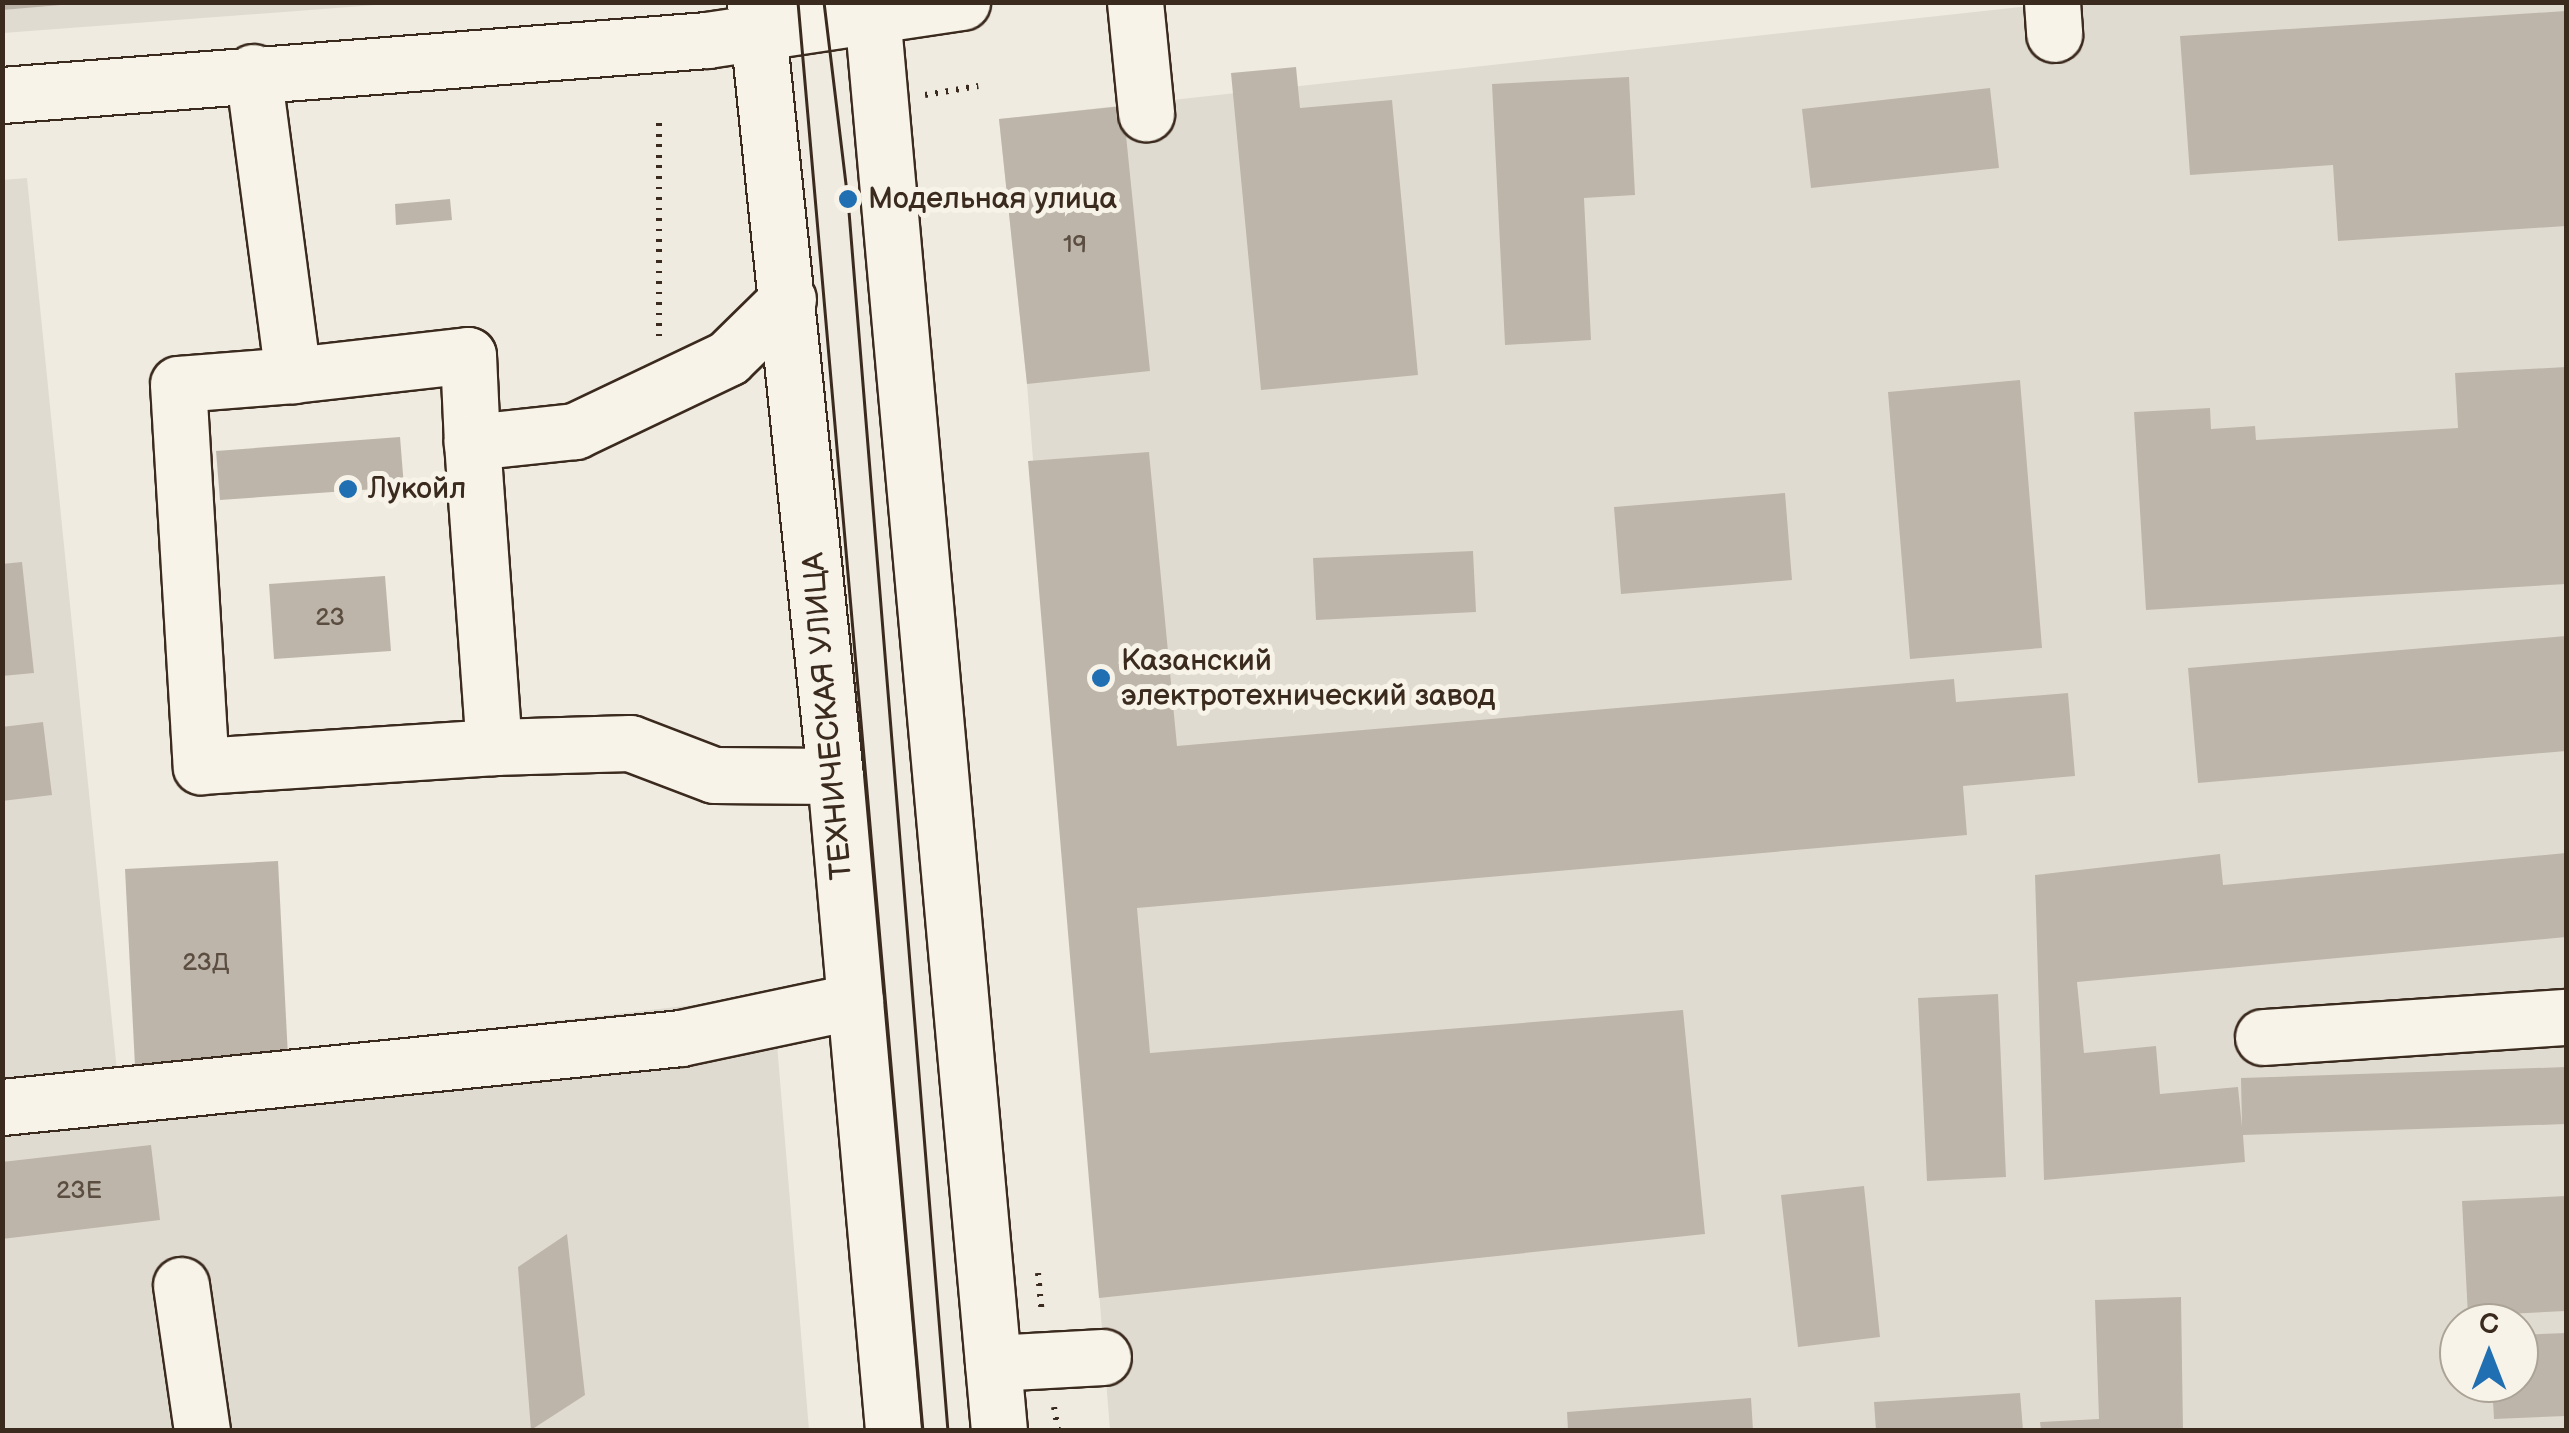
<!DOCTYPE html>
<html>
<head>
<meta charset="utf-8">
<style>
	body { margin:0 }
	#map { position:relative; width:2569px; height:1433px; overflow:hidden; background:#efebe0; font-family:"Balsamiq Sans",sans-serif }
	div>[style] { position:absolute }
	.built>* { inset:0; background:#e0dbd0 }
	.building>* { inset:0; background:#bdb5aa }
	.path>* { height:6px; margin-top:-3px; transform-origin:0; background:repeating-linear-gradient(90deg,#3b2a1e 0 2.5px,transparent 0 10.5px) }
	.roads { filter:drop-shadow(2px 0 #3b2a1e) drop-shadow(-2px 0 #3b2a1e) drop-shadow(0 2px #3b2a1e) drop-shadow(0 -2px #3b2a1e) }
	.minor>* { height:55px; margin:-27.5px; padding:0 27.5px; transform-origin:27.5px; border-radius:27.5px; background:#f7f3e8 }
	.major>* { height:55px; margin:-27.5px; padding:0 27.5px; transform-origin:27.5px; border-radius:27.5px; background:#f7f3e8 }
	.tram>* { height:2.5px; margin:-1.25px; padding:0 1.25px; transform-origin:1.25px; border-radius:1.25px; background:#3b2a1e }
	.dots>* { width:28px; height:28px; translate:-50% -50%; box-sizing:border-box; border:5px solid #f7f3e8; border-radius:50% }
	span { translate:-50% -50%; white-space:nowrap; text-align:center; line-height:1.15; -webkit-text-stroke:10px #f7f3e8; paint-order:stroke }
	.number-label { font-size:25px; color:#5c4d41 }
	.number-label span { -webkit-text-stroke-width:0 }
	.poi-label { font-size:30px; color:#3b2a1e }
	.left { translate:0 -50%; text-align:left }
	.street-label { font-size:30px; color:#3b2a1e }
	.frame { position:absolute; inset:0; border:5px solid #3b2a1e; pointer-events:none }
	.north { position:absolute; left:2439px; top:1303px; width:100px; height:100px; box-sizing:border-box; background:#f7f3e8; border:2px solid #aca397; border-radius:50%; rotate:0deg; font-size:28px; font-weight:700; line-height:40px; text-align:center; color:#3b2a1e }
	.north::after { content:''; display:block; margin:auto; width:35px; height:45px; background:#1f6fb2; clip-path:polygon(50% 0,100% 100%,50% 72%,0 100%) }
</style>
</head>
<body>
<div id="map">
	<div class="built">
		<i style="clip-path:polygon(3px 3px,402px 3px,3px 33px)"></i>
		<i style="clip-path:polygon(evenodd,2057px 3px,2566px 3px,2566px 1430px,1110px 1430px,1027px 384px,999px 119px,2057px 3px,2459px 1323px,2519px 1323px,2519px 1383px,2459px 1383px,2459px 1323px)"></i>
		<i style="clip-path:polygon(27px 178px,117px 1071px,773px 996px,809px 1430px,3px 1430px,2px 180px)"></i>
	</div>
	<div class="building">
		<i style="clip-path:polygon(2px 2px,60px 2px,61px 5px,2px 10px)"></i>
		<i style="clip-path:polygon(2566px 11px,2566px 226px,2338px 241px,2333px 165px,2190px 175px,2180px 36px)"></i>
		<i style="clip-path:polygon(1296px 67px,1300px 108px,1392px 100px,1418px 375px,1261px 390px,1231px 73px)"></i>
		<i style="clip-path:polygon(1629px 77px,1635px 195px,1584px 198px,1591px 340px,1505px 345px,1492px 84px)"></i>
		<i style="clip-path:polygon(1990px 88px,1999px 168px,1811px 188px,1802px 109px)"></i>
		<i style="clip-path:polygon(1123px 106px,1150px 371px,1027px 384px,999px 119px)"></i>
		<i style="clip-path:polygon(450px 199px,452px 220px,396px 225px,395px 204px)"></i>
		<i style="clip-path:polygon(2566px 367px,2566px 584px,2146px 610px,2134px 412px,2210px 408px,2211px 429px,2255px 426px,2256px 440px,2458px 428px,2455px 373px)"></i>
		<i style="clip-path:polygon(2020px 380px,2042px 648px,1910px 659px,1888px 392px)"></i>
		<i style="clip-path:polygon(400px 437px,404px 487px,220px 500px,216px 451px)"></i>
		<i style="clip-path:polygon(1149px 452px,1177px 746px,1954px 679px,1956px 702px,2068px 693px,2075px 776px,1963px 786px,1967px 835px,1137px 908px,1150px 1053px,1683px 1010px,1705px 1234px,1099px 1298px,1028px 461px)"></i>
		<i style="clip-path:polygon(1785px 493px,1792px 580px,1621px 594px,1614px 507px)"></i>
		<i style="clip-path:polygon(1473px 551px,1476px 612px,1316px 620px,1313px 558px)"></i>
		<i style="clip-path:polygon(22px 562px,34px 673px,2px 676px,2px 564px)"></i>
		<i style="clip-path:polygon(385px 576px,391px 651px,274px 659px,269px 584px)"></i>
		<i style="clip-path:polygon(2566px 636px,2566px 751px,2198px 783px,2188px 668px)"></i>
		<i style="clip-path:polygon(43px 722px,52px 795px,2px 801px,2px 727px)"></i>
		<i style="clip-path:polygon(2566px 853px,2566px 937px,2077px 982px,2084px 1053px,2156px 1046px,2160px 1094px,2238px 1087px,2242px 1127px,2241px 1078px,2566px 1067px,2566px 1124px,2243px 1135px,2245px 1162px,2044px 1180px,2035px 875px,2220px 854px,2223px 885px)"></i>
		<i style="clip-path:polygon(278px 861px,288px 1057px,135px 1066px,125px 869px)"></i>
		<i style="clip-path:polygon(1998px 994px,2006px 1177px,1927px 1181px,1918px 998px)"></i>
		<i style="clip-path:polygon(151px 1145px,160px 1220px,2px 1239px,2px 1162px)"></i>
		<i style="clip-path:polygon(1864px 1186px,1880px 1337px,1798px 1347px,1781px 1195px)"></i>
		<i style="clip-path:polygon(2566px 1196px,2566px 1311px,2468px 1316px,2462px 1201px)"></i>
		<i style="clip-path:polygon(567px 1234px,585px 1395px,531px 1430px,518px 1267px)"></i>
		<i style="clip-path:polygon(2181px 1297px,2183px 1430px,2041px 1430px,2040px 1422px,2099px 1419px,2095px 1300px)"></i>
		<i style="clip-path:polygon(2566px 1333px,2566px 1416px,2494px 1419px,2492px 1383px,2519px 1383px,2519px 1335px)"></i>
		<i style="clip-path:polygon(2020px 1393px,2023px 1430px,1876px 1430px,1874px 1402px)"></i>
		<i style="clip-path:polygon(1751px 1398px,1753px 1430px,1568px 1430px,1567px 1412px)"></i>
	</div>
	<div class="path">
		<i style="left:925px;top:95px;width:54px;rotate:-9.6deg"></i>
		<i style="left:659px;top:336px;width:219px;rotate:-90deg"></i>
		<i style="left:1038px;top:1273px;width:42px;rotate:84.6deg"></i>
		<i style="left:1054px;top:1407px;width:23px;rotate:80deg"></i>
	</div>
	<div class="roads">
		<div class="minor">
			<i style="left:1135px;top:2px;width:112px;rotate:84.3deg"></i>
			<i style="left:2052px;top:2px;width:32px;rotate:86deg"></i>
			<i style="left:253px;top:72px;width:306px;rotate:82.5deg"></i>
			<i style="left:293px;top:375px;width:176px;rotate:-6.5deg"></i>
			<i style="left:468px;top:355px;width:87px;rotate:87.4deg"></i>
			<i style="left:2px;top:95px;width:707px;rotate:-4.46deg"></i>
			<i style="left:707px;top:40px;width:258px;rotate:-8.5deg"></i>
			<i style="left:788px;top:299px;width:84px;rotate:135.5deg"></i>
			<i style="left:728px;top:358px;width:170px;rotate:154.5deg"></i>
			<i style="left:575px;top:431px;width:104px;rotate:173.9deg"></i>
			<i style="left:472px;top:442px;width:306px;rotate:85.9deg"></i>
			<i style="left:494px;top:747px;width:136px;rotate:-1.7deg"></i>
			<i style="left:630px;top:743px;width:90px;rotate:20.9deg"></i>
			<i style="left:714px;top:775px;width:121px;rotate:0.5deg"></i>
			<i style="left:293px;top:375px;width:115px;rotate:175.5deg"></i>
			<i style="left:178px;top:384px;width:383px;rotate:86.6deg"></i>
			<i style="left:201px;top:766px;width:294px;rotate:-3.7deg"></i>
			<i style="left:2263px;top:1037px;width:304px;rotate:-3.8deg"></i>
			<i style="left:2px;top:1107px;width:682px;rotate:-5.8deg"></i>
			<i style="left:681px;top:1038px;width:178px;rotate:-12deg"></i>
			<i style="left:181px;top:1285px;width:147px;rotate:81.8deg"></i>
			<i style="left:993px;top:1363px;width:110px;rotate:-3.1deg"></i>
		</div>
		<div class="major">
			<i style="left:755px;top:2px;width:778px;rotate:84.1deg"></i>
			<i style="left:835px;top:776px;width:657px;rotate:84.93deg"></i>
			<i style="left:871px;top:2px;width:1434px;rotate:84.88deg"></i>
		</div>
	</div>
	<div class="tram">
		<i style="left:798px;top:2px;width:1433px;rotate:85deg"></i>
		<i style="left:824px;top:2px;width:198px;rotate:83.1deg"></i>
		<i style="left:848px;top:199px;width:1235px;rotate:85.36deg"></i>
	</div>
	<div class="dots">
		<i style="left:848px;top:199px;background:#1f6fb2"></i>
		<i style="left:348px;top:489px;background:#1f6fb2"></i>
		<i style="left:1101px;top:678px;background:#1f6fb2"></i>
	</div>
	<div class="number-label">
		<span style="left:1075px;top:245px">19</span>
		<span style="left:330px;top:618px">23</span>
		<span style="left:206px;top:963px">23Д</span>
		<span style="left:79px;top:1191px">23Е</span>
	</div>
	<div class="poi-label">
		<span class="left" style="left:868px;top:199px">Модельная улица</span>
		<span class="left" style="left:368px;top:489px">Лукойл</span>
		<span class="left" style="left:1121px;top:678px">Казанский<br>электротехнический завод</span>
	</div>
	<div class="street-label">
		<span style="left:828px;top:716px;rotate:-95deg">ТЕХНИЧЕСКАЯ УЛИЦА</span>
	</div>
	<div class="frame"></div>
	<div class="north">С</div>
</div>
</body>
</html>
